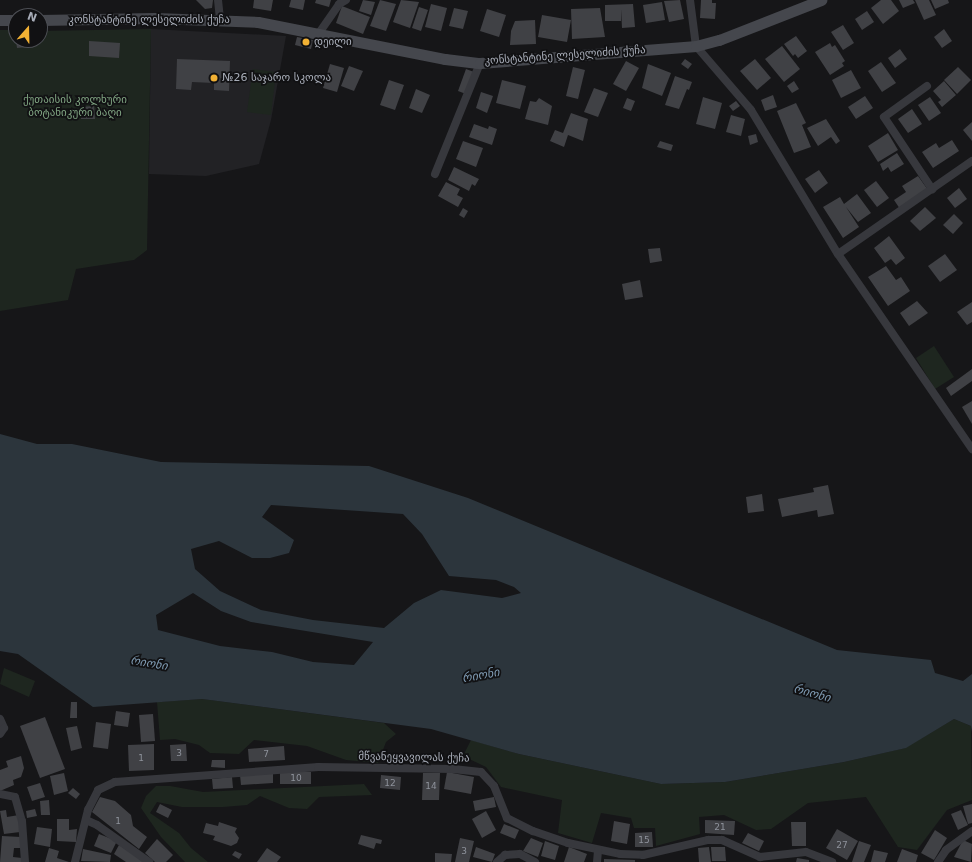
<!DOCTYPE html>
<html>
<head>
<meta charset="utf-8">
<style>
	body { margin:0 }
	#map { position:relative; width:972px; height:862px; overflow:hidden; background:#161618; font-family:"DejaVu Sans","Noto Sans Georgian",sans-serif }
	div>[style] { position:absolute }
	.built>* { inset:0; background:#222225 }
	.green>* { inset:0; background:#1e261f }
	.water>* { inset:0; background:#2c353c }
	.building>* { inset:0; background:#404145 }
	.minor>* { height:8px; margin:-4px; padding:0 4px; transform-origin:4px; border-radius:4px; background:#37383d }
	.secondary>* { height:11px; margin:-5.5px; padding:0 5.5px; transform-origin:5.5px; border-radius:5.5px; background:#45474d }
	.dots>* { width:11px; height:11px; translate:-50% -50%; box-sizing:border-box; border:2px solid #111113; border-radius:50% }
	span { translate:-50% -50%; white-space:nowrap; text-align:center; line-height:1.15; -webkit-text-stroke:3.5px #111113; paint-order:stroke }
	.number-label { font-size:9px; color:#8e929b }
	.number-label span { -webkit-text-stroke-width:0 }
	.street-label { font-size:11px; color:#a8adb8 }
	.poi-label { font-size:11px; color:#a8adb8 }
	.left { translate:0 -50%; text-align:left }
	.park-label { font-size:11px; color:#7fa381 }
	.water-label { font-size:12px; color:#7f9bb3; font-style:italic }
	.north { position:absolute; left:8px; top:8px; width:40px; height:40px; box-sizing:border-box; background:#111113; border:1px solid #4d4f55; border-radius:50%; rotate:20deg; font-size:11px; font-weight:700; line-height:16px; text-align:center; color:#a8adb8 }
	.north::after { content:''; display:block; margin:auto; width:14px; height:18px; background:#f2b134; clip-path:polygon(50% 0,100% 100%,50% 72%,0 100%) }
</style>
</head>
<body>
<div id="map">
	<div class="built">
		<i style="clip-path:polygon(151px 29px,286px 36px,271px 120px,259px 164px,206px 176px,149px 174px)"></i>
	</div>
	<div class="green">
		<i style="clip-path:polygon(151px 29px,147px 250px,134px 260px,76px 269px,68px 300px,0 311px,0 30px,16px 30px,16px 40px,40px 40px,40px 31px)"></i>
		<i style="clip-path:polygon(253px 69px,276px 72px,271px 115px,247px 112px)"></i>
		<i style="clip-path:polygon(934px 346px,954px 377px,935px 389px,916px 358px)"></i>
		<i style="clip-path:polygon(4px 668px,35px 681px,29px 697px,0 684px)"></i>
		<i style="clip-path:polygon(202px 699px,384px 723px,396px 734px,386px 742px,378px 763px,346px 760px,307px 746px,254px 740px,239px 754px,210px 753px,199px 745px,175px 739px,160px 740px,157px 702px)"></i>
		<i style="clip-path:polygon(954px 719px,971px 726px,972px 800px,947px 810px,917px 850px,898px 847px,866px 797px,808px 803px,771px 829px,756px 830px,724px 815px,699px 817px,700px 834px,656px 846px,655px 828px,634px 828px,631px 818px,601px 813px,592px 843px,558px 833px,562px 800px,501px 787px,486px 767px,463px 756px,471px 740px,519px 754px,661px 784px,725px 782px,844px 762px,905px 748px)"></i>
		<i style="clip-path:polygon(364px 784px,372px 795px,319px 797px,307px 809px,289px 808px,260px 796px,247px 805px,223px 807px,182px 807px,157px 802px,150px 813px,179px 833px,191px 848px,208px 862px,185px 862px,161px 837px,141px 808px,146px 796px,156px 786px,170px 786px,203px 792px)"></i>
	</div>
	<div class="water">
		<i style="clip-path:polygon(evenodd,0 434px,37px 444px,72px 444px,161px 462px,369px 466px,468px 498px,837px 650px,931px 660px,935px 673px,963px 681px,972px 674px,972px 732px,971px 726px,954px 719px,906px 748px,844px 762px,725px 782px,661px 784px,519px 754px,431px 729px,202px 699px,93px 707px,18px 654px,0 651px,0 434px,271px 505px,403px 514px,422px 534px,449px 576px,496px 580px,514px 587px,521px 593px,502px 598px,441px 590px,414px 603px,384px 628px,313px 620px,261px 610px,220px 591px,195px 569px,191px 549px,219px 541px,252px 558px,270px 558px,289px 553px,294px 540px,262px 517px,271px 505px,0 434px,193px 593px,221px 611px,251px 622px,373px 642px,354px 665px,313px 662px,272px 652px,220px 646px,158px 630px,156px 615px,193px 593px)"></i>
	</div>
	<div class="building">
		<i style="clip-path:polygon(196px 0,213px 0,212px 8px,205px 9px)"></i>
		<i style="clip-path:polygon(254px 0,273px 0,271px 11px,253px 8px)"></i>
		<i style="clip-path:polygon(291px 0,305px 0,303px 10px,289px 7px)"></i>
		<i style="clip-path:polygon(316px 0,331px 0,329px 7px,315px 3px)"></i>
		<i style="clip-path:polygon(363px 0,375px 2px,371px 15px,359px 11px)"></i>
		<i style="clip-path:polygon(380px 0,396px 4px,386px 31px,370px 26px)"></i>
		<i style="clip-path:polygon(401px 0,419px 2px,410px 28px,393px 22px)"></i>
		<i style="clip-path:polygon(680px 0,684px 19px,669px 22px,664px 1px)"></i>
		<i style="clip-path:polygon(701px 0,712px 0,712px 3px,716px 3px,715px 19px,700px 18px)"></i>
		<i style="clip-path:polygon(881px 0,891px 0,899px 11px,883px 24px,871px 8px)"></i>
		<i style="clip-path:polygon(899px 0,913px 0,915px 3px,903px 8px)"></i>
		<i style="clip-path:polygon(915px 0,929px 0,936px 15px,924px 20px)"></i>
		<i style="clip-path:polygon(931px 0,948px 0,949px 3px,935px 9px)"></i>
		<i style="clip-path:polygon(662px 2px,665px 20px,646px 23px,643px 5px)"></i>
		<i style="clip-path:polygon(431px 4px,447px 8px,441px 31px,425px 27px)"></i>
		<i style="clip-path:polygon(633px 4px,635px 27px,622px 28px,621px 9px,621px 21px,605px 21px,605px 5px)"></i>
		<i style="clip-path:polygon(342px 6px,370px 17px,363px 34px,336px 23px)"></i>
		<i style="clip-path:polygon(419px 7px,428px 10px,421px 31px,412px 28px)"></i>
		<i style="clip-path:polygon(454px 8px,468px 11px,463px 29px,449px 26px)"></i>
		<i style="clip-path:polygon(600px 8px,605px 37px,572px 39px,571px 9px)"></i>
		<i style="clip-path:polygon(487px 9px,506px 15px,499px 37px,480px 31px)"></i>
		<i style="clip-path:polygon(867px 11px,874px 22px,862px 30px,855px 19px)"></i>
		<i style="clip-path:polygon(542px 15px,571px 20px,567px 42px,538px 37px)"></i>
		<i style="clip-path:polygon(535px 20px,536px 44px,510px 45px,511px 31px,515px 21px)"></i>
		<i style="clip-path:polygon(843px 25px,854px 43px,843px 50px,831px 32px)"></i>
		<i style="clip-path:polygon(944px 29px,952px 41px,942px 48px,934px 37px)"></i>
		<i style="clip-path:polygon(796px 36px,807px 51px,798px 58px,795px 54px,793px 56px,784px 44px)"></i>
		<i style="clip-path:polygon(297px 37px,313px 40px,311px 49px,295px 45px)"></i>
		<i style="clip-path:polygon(16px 40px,26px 40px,27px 47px,17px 48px)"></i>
		<i style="clip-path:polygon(89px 41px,120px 43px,119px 58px,89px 56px)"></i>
		<i style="clip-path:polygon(830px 43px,832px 47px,835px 45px,845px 61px,842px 63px,844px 66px,830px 75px,815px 52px)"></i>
		<i style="clip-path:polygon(782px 46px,800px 69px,784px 82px,765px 59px)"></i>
		<i style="clip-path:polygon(900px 49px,907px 59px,895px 68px,888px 58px)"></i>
		<i style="clip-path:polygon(177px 59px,230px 61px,229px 91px,214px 90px,214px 83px,192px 82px,191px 90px,176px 89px)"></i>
		<i style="clip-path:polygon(685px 59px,692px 64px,688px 69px,681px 64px)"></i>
		<i style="clip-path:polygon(755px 59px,771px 78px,757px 90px,740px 71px)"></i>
		<i style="clip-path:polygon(626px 61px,639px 68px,626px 91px,613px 84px)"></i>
		<i style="clip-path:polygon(881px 62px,896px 83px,882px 92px,868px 71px)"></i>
		<i style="clip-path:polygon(330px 64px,344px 68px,337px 92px,323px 88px)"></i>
		<i style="clip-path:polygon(648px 64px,671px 73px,662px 96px,642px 88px)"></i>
		<i style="clip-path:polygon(349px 66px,363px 71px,354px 91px,341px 86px)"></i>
		<i style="clip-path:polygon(573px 67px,585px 70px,578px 99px,566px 96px)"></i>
		<i style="clip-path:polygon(958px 67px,971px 80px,957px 94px,944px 80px)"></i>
		<i style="clip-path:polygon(466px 69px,474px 72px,466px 94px,458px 91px)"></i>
		<i style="clip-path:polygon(851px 70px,861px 88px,841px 98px,832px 80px)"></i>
		<i style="clip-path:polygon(675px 76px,692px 82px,689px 90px,687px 89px,679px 109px,665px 105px)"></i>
		<i style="clip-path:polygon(389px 80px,404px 85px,395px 110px,380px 105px)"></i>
		<i style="clip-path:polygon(502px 80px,526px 86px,520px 109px,496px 103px)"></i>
		<i style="clip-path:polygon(794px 81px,799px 89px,792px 93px,787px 86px)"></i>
		<i style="clip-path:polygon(944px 81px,956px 95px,942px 107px,938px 102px,941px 100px,933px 91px)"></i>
		<i style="clip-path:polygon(594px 88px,608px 93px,598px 117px,584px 112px)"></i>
		<i style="clip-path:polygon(416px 89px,430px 95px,422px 113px,409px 108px)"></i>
		<i style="clip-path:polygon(481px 92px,493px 96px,487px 113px,476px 108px)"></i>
		<i style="clip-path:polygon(773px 95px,777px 107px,765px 111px,761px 100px)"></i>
		<i style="clip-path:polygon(865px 96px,873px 108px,856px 119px,848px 107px)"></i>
		<i style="clip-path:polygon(703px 97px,722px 103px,715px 129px,696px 124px)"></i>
		<i style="clip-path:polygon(930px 97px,941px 113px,929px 121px,918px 105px)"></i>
		<i style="clip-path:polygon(539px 98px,552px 106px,548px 125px,525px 119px,530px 101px,536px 102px)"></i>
		<i style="clip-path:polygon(627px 98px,635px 101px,631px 111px,623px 108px)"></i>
		<i style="clip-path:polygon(736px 101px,740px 106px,733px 111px,729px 106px)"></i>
		<i style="clip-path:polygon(796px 103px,806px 123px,802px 125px,811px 147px,794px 153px,777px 111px)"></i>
		<i style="clip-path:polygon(94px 106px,95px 119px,81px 119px,80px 107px)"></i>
		<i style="clip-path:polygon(912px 109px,922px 124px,908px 133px,898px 119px)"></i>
		<i style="clip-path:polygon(571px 113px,588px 119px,583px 141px,568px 135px,564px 147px,550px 141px,555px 130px,563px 133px)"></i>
		<i style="clip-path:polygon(731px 115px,745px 119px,741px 136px,726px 132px)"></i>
		<i style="clip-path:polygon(826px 119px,840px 141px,836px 144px,831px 137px,818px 146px,807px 128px)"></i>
		<i style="clip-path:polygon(972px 122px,972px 141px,963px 130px)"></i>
		<i style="clip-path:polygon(474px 124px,488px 129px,489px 126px,497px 129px,492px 145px,469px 137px)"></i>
		<i style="clip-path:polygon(888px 133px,898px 150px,878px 162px,868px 146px)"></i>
		<i style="clip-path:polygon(756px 134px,758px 142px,750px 145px,748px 136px)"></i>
		<i style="clip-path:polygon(952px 140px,959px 151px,933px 168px,922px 152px,936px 143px,939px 148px)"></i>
		<i style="clip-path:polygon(463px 141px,483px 148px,476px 167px,456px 159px)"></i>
		<i style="clip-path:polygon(660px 141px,673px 145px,671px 151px,657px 147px)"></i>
		<i style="clip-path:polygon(897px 153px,904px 164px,891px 172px,888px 167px,883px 171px,880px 164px)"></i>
		<i style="clip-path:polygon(454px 167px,479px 179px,475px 186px,472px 184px,469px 191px,448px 180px)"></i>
		<i style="clip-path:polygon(819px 170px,828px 183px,815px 193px,805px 179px)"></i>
		<i style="clip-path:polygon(918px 176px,928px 190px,900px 209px,894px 200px,906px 192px,902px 186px)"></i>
		<i style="clip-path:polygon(876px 181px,889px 198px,877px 207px,864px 190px)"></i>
		<i style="clip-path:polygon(446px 182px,460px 189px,457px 195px,463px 198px,458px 207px,438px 196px)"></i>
		<i style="clip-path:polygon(959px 188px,967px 199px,955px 208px,947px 198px)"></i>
		<i style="clip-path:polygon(857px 194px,871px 213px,858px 222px,846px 207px,859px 227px,843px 238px,823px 207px,840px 197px,844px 204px)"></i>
		<i style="clip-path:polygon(925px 207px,936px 218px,920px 231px,910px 221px)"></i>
		<i style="clip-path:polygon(463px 208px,468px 211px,464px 218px,459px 215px)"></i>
		<i style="clip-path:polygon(954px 214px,963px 223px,953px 234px,943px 225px)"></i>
		<i style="clip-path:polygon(889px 236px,905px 258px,896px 265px,891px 259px,885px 263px,874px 248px)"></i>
		<i style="clip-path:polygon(660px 248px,662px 261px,650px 263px,648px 249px)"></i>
		<i style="clip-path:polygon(945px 254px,957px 270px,940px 282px,928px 266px)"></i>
		<i style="clip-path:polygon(886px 266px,896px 280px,901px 277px,910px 291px,888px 306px,868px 277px)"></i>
		<i style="clip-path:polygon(640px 280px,643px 297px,625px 300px,622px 284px)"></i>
		<i style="clip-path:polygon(917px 301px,928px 313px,909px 326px,900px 313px)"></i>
		<i style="clip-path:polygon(972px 302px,972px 322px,967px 325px,957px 312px)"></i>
		<i style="clip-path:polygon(972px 369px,972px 381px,951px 396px,946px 388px)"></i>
		<i style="clip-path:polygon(972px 401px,972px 424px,962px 407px)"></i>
		<i style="clip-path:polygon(828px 485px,834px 514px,818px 517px,817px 510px,782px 517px,778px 499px,814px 492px,813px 488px)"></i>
		<i style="clip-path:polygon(762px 494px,764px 511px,748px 513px,746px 497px)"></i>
		<i style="clip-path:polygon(71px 702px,77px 702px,77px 718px,70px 718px)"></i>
		<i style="clip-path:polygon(116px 711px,130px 713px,128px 727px,114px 725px)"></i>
		<i style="clip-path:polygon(153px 714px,155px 741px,141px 742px,139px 715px)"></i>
		<i style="clip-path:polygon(45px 717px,65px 769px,40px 778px,20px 726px)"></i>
		<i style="clip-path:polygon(96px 722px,111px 724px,108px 749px,93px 747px)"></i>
		<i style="clip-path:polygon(77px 726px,82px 748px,71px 751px,66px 728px)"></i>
		<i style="clip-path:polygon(154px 744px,154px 770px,129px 771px,128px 745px)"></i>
		<i style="clip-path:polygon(186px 744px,187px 761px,171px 761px,170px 745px)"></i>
		<i style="clip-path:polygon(284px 746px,285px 760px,249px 762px,248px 749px)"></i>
		<i style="clip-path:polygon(21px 756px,24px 768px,21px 777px,13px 780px,14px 785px,0 791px,0 770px,8px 767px,6px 761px)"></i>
		<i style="clip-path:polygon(212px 760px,225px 760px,225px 768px,211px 767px)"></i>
		<i style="clip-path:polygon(280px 772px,311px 772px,311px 784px,280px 784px)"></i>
		<i style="clip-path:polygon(447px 772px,474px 777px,471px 794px,444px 789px)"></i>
		<i style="clip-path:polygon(64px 773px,68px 791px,54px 795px,50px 776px)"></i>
		<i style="clip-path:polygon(273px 773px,273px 783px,241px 785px,240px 775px)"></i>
		<i style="clip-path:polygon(423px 773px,440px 773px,439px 800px,422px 800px)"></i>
		<i style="clip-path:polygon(381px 775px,401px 777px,400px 790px,380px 788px)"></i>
		<i style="clip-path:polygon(232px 777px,233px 788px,213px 789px,212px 779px)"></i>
		<i style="clip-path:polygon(40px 783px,45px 797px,32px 801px,27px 787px)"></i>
		<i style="clip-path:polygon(73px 788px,80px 794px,76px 799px,68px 793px)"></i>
		<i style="clip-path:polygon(100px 797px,115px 801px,131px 815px,133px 826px,147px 837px,139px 849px,92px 812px)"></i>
		<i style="clip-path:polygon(494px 797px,496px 807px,475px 811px,473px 801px)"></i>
		<i style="clip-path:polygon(49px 800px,50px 815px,41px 815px,40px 801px)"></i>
		<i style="clip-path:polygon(160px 804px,172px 810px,168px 818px,156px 812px)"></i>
		<i style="clip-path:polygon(972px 804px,972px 823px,968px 824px,963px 806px)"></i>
		<i style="clip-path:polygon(35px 809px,37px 816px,27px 818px,26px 811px)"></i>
		<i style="clip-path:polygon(6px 810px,7px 817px,19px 815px,20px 832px,4px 834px,0 811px)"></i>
		<i style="clip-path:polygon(961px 810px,968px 825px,958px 830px,951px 814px)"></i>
		<i style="clip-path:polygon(486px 811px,496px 830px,482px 838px,472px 819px)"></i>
		<i style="clip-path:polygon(57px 819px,69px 819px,69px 830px,77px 829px,76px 842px,57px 841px)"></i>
		<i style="clip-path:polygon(705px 820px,735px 821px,734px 835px,705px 833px)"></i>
		<i style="clip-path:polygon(614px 821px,630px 824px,627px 844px,611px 841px)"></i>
		<i style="clip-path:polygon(219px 822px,237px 828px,235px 832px,239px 838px,237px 843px,231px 846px,213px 840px,215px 836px,203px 833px,206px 823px,218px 826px)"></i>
		<i style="clip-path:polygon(791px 822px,806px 822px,806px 846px,792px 846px)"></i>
		<i style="clip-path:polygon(504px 824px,519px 830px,515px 839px,500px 833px)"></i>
		<i style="clip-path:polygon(37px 827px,52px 829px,50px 847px,34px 844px)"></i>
		<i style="clip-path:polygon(837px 829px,858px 841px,847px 860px,826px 848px)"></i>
		<i style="clip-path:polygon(935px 830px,947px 838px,934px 860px,921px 853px)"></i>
		<i style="clip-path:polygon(652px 832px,653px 847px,635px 847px,635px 833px)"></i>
		<i style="clip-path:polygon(748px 833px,764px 841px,759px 851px,742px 843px)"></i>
		<i style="clip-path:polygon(99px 834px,117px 841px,111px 853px,94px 846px)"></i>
		<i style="clip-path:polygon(361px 835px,382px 840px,381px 844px,376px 843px,374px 849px,358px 844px)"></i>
		<i style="clip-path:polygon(2px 836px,21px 837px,20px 848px,14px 848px,13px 857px,22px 858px,22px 862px,0 862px)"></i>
		<i style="clip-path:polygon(460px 838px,474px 841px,469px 862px,455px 862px)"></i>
		<i style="clip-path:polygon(531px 838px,543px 843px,538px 857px,523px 851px)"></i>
		<i style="clip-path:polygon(157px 839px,173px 855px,166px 862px,155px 862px,145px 853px)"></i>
		<i style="clip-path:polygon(963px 840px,972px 844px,971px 862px,954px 857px)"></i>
		<i style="clip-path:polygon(545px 841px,559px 846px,555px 860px,541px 856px)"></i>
		<i style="clip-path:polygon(859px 841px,871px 845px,864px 862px,852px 862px)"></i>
		<i style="clip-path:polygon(119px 845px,146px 862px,126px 862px,114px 854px)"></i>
		<i style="clip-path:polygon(476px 847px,495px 854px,492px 862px,473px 857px)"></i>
		<i style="clip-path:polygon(569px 847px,587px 854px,584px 862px,564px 862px)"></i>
		<i style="clip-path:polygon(709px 847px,711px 862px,699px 862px,698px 848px)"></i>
		<i style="clip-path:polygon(711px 847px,725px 847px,726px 861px,712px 861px)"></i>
		<i style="clip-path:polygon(49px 848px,59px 851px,57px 858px,69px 862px,45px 862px)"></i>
		<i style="clip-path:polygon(267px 848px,281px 857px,277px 862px,257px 862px)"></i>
		<i style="clip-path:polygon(83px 849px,111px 855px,110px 862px,81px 861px)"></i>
		<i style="clip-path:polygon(902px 849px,918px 855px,916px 862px,897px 862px)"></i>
		<i style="clip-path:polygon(874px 850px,888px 853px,885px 862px,871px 862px)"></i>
		<i style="clip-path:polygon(235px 851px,242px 854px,239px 859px,232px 855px)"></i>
		<i style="clip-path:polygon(435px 853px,452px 854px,451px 862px,435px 862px)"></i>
		<i style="clip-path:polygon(797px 858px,809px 860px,809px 862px,796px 862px)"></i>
		<i style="clip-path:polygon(604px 859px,635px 860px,635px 862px,604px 862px)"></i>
	</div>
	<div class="minor">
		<i style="left:218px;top:0;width:19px;rotate:84deg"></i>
		<i style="left:690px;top:0;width:46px;rotate:82.6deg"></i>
		<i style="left:696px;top:46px;width:84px;rotate:49.3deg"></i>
		<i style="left:751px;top:110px;width:168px;rotate:58.9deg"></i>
		<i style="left:838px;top:254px;width:237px;rotate:55.5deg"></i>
		<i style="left:319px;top:33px;width:35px;rotate:-55deg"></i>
		<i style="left:339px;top:4px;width:8px;rotate:-30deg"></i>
		<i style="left:927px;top:86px;width:53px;rotate:144.2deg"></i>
		<i style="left:884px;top:117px;width:87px;rotate:56.3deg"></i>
		<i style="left:435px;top:174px;width:120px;rotate:-67.9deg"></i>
		<i style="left:838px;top:254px;width:163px;rotate:-34.8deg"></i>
		<i style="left:0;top:719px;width:10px;rotate:66deg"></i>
		<i style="left:4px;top:728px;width:7px;rotate:124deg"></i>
		<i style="left:0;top:794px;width:15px;rotate:11deg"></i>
		<i style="left:15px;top:797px;width:25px;rotate:74deg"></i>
		<i style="left:22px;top:821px;width:41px;rotate:85.8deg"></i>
		<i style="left:86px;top:820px;width:12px;rotate:24deg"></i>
		<i style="left:97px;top:825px;width:64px;rotate:35.4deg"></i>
		<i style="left:75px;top:862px;width:54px;rotate:-76deg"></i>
		<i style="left:88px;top:810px;width:22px;rotate:-63deg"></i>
		<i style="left:98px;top:790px;width:19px;rotate:-25deg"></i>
		<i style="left:115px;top:782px;width:204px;rotate:-4.2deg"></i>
		<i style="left:318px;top:767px;width:135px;rotate:0.8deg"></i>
		<i style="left:453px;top:769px;width:28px;rotate:6deg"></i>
		<i style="left:481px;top:772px;width:19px;rotate:47deg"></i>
		<i style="left:494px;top:786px;width:35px;rotate:68deg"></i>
		<i style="left:507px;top:818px;width:29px;rotate:27deg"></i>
		<i style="left:533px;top:831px;width:37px;rotate:19deg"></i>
		<i style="left:568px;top:843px;width:53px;rotate:11.9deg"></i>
		<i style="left:620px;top:854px;width:23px;rotate:2deg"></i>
		<i style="left:643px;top:855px;width:67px;rotate:-13deg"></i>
		<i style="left:708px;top:840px;width:14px"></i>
		<i style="left:722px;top:840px;width:42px;rotate:24.1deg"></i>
		<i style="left:760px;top:857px;width:46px;rotate:-6.2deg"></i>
		<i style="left:806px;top:852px;width:28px;rotate:21deg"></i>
		<i style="left:497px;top:862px;width:11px;rotate:-41deg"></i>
		<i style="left:505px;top:855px;width:15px;rotate:-4deg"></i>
		<i style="left:520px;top:854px;width:17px;rotate:28deg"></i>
		<i style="left:597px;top:862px;width:12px;rotate:-85deg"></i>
		<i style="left:938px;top:862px;width:14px;rotate:-56deg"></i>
		<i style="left:946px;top:850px;width:32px;rotate:-36deg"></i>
	</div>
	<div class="secondary">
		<i style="left:0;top:20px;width:16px"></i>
		<i style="left:40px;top:20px;width:115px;rotate:-1deg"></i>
		<i style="left:155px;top:18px;width:103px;rotate:2.2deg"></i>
		<i style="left:258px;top:22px;width:191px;rotate:11.2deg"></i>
		<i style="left:445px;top:59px;width:35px;rotate:7deg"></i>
		<i style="left:480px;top:63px;width:217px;rotate:-4.5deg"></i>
		<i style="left:696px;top:46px;width:24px;rotate:-15deg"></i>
		<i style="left:719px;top:40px;width:110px;rotate:-21.4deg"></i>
	</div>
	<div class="dots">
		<i style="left:306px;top:42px;background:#f2b134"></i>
		<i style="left:214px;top:78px;background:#f2b134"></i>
	</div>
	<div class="number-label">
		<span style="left:179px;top:753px">3</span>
		<span style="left:266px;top:754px">7</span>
		<span style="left:141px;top:758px">1</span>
		<span style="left:296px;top:778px">10</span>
		<span style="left:390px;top:783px">12</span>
		<span style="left:431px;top:786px">14</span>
		<span style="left:118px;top:821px">1</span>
		<span style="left:720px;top:827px">21</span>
		<span style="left:644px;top:840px">15</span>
		<span style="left:842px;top:845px">27</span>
		<span style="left:464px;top:851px">3</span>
	</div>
	<div class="street-label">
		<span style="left:149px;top:20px">კონსტანტინე ლესელიძის ქუჩა</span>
		<span style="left:565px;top:56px;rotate:-4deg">კონსტანტინე ლესელიძის ქუჩა</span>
		<span style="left:414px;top:758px;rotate:1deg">მწვანეყვავილას ქუჩა</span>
	</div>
	<div class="poi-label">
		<span class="left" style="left:314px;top:42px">დეილი</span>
		<span class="left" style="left:222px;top:78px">№26 საჯარო სკოლა</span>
	</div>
	<div class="park-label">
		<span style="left:75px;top:107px">ქუთაისის კოლხური<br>ბოტანიკური ბაღი</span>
	</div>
	<div class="water-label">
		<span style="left:149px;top:664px;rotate:9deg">რიონი</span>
		<span style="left:481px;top:676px;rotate:-10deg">რიონი</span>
		<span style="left:812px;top:694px;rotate:15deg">რიონი</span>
	</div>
	<div class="north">N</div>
</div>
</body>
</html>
